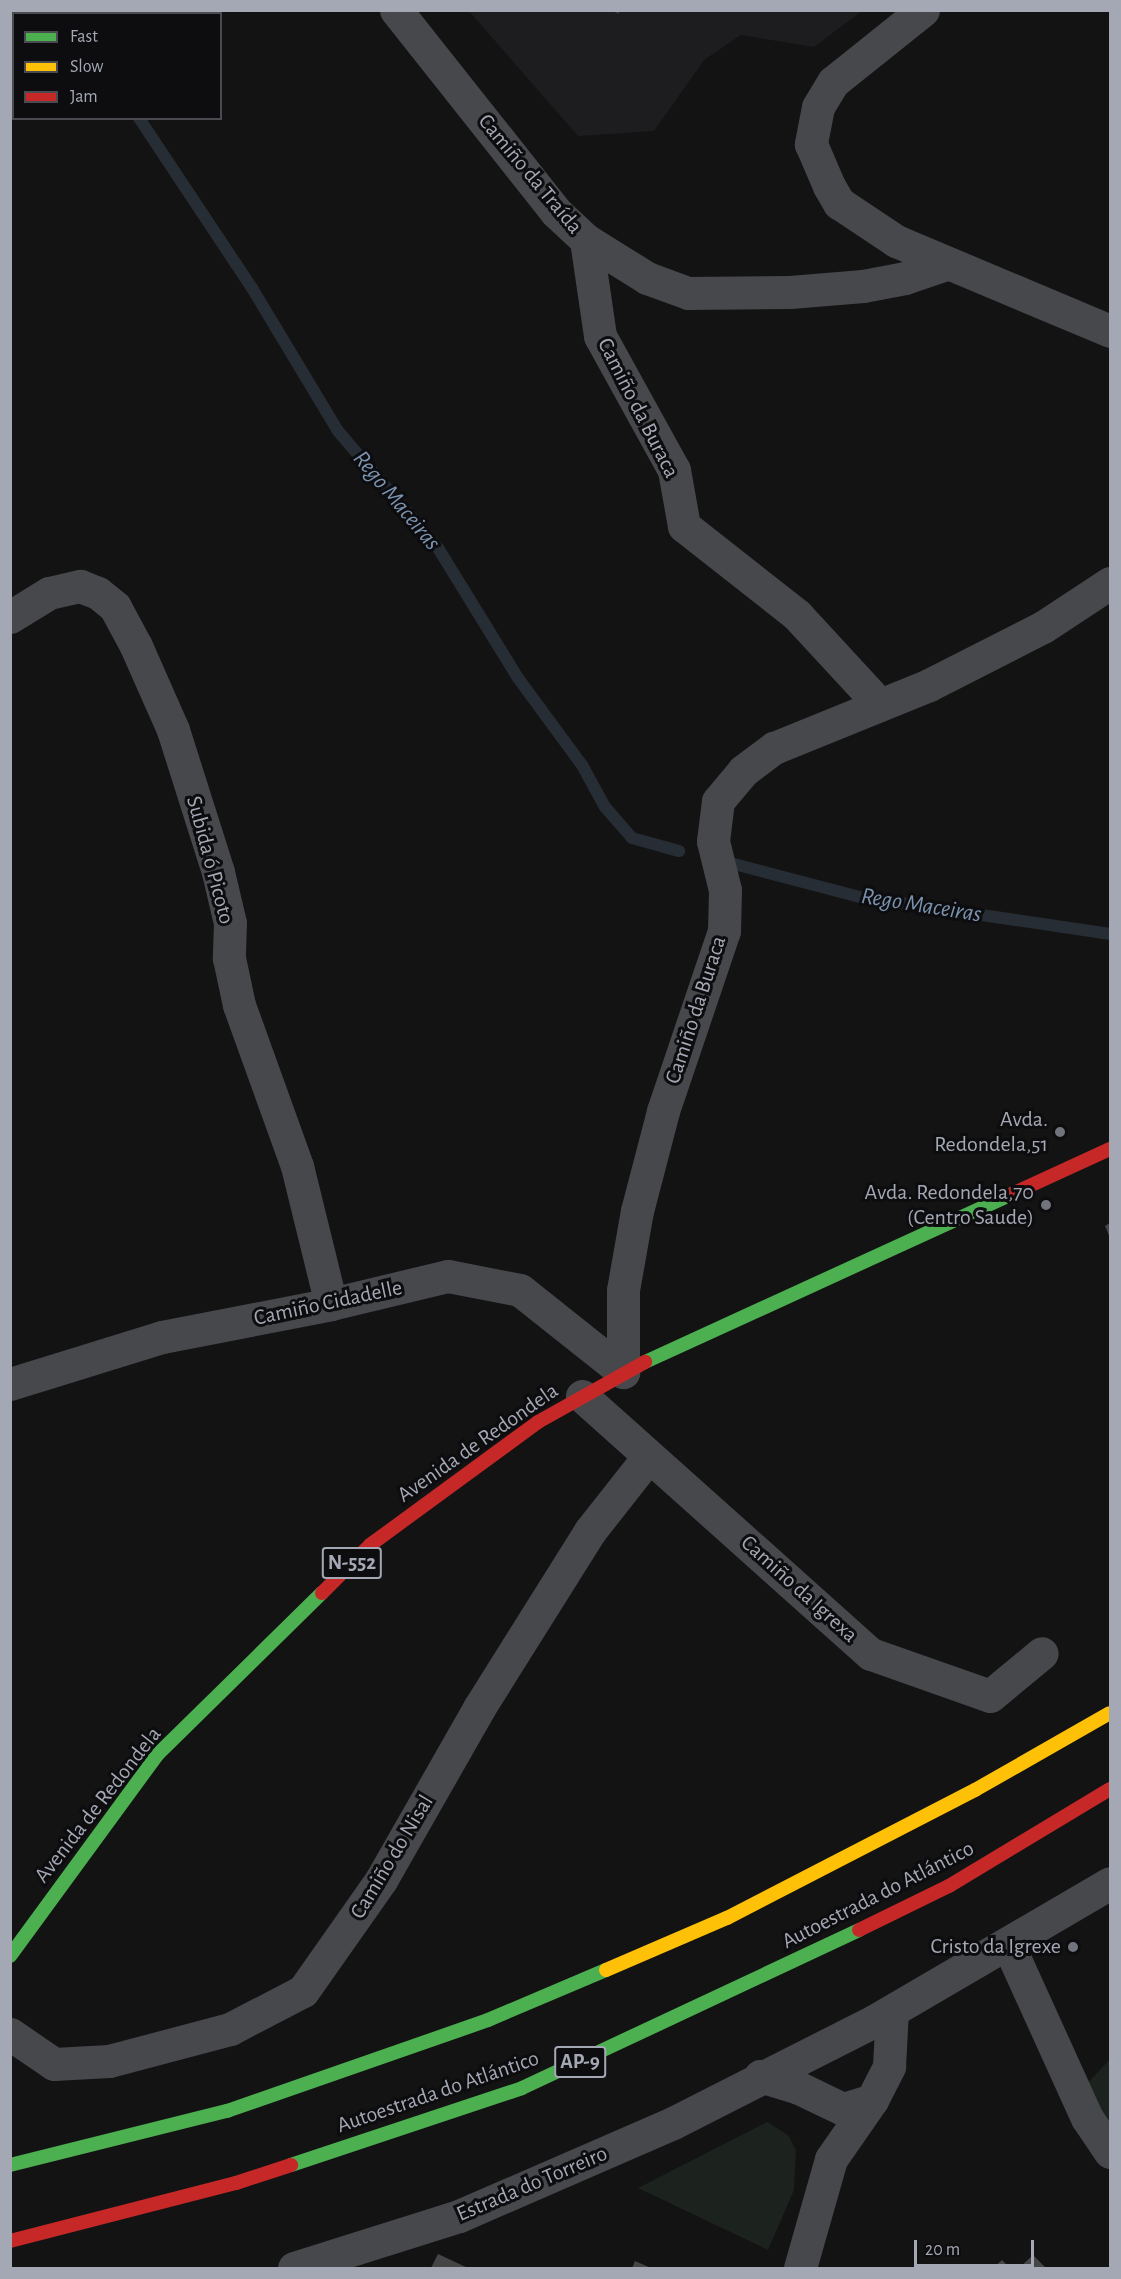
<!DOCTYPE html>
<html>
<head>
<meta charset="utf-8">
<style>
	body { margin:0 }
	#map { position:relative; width:1121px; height:2279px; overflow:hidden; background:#131313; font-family:"Alegreya Sans",sans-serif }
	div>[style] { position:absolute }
	.built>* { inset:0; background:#1d1d1f }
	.green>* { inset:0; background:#1c221d }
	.stream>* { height:12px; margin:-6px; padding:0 6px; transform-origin:6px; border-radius:6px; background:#272d34 }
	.street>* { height:33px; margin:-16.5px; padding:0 16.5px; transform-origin:16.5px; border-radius:16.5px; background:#47484c }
	.fast>* { height:14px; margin:-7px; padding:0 7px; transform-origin:7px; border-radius:7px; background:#4caf50 }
	.slow>* { height:14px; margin:-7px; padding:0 7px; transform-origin:7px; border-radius:7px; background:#ffc107 }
	.jam>* { height:14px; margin:-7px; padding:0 7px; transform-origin:7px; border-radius:7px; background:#c62828 }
	.wall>* { inset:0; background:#39393b }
	.building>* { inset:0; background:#454548 }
	.dots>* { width:16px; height:16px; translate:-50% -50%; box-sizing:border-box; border:3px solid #0d0d0f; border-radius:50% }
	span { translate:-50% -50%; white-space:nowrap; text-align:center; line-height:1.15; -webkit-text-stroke:6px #0d0d0f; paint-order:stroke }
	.shield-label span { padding:2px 4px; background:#0d0d0f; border:2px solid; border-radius:4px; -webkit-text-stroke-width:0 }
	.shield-label { font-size:21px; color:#a4a8b4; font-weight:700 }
	.street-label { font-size:22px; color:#a4a8b4 }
	.poi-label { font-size:22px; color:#a4a8b4 }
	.right { translate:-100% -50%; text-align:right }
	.water-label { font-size:24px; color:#7b93af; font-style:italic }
	.frame { position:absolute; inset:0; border:12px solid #a4a8b4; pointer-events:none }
	.legend { position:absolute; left:12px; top:12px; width:210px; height:108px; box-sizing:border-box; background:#0d0d0f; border:2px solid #494b51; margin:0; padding:8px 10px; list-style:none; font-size:18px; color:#a4a8b4 }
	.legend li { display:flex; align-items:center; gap:12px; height:30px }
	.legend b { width:30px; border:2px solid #494b51 }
	.scale { position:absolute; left:914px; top:2240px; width:120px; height:27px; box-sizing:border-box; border:3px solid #a4a8b4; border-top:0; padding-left:8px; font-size:18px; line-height:21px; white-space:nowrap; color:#a4a8b4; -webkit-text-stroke:4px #0d0d0f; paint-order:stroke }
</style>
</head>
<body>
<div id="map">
	<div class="built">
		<i style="clip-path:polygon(469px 11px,862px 11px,814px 47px,741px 35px,704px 60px,654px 131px,578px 136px)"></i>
	</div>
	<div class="green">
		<i style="clip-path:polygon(1110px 2059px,1110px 2132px,1083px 2088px)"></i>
		<i style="clip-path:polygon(767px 2122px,788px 2135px,796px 2150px,794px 2190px,768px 2250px,638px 2188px)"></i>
	</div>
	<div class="stream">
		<i style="left:71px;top:10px;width:4px;rotate:63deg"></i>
		<i style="left:139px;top:118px;width:204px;rotate:56.4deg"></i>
		<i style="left:252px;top:288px;width:167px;rotate:59deg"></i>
		<i style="left:338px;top:431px;width:154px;rotate:49.5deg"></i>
		<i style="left:438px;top:548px;width:153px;rotate:58.4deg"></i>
		<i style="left:518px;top:678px;width:108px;rotate:53.7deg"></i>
		<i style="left:582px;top:765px;width:48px;rotate:61.3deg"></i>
		<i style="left:605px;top:807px;width:41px;rotate:48.9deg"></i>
		<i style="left:632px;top:838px;width:49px;rotate:15.5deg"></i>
		<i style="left:734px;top:864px;width:130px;rotate:14.7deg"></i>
		<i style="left:860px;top:897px;width:253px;rotate:8.4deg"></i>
	</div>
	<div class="street">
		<i style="left:396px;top:10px;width:258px;rotate:51.6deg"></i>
		<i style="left:556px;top:212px;width:41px;rotate:43deg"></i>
		<i style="left:586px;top:240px;width:72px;rotate:31.9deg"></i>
		<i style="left:647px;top:278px;width:44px;rotate:20.1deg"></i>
		<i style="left:688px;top:293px;width:102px;rotate:-0.6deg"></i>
		<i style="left:790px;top:292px;width:73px;rotate:-4.7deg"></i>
		<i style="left:863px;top:286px;width:43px;rotate:-10.8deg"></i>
		<i style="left:905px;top:278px;width:43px;rotate:-18.9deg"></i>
		<i style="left:923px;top:10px;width:115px;rotate:141.3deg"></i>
		<i style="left:833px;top:82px;width:29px;rotate:121deg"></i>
		<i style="left:818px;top:107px;width:38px;rotate:101deg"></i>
		<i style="left:811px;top:144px;width:46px;rotate:66.8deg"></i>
		<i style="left:829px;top:186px;width:20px;rotate:60deg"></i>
		<i style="left:839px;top:203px;width:69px;rotate:33.7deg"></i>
		<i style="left:896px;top:241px;width:232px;rotate:22.8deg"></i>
		<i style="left:586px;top:240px;width:97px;rotate:81.7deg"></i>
		<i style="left:600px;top:336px;width:153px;rotate:61.1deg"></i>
		<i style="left:674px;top:470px;width:57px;rotate:79.9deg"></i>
		<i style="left:684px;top:526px;width:144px;rotate:38.2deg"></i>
		<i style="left:797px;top:615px;width:122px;rotate:47.3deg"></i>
		<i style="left:10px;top:617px;width:46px;rotate:-31.6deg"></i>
		<i style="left:49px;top:593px;width:32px;rotate:-13deg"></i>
		<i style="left:80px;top:586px;width:19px;rotate:21deg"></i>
		<i style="left:98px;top:593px;width:22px;rotate:39deg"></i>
		<i style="left:115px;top:607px;width:44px;rotate:61.7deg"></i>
		<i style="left:136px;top:646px;width:92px;rotate:66.2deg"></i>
		<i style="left:173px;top:730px;width:149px;rotate:72.4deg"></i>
		<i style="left:218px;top:872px;width:52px;rotate:76.8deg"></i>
		<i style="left:230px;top:923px;width:35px;rotate:92deg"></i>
		<i style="left:229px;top:958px;width:48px;rotate:78deg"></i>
		<i style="left:239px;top:1005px;width:171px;rotate:70.2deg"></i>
		<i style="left:297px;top:1166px;width:142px;rotate:76.2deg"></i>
		<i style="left:623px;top:1372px;width:82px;rotate:-90deg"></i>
		<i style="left:623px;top:1290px;width:80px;rotate:-80deg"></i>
		<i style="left:637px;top:1211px;width:103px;rotate:-75.4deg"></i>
		<i style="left:663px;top:1111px;width:190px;rotate:-71.3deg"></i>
		<i style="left:724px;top:931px;width:41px;rotate:-88.6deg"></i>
		<i style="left:725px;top:890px;width:50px;rotate:-103.8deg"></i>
		<i style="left:713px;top:841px;width:40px;rotate:-82.9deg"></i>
		<i style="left:718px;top:801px;width:39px;rotate:-50deg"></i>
		<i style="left:743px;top:771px;width:39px;rotate:-37deg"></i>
		<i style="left:774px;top:748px;width:167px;rotate:-22.1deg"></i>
		<i style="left:929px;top:685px;width:128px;rotate:-27deg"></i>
		<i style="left:1043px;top:627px;width:80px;rotate:-33.3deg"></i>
		<i style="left:10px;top:1384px;width:159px;rotate:-17.2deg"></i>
		<i style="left:162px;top:1337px;width:172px;rotate:-11deg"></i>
		<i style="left:331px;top:1304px;width:120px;rotate:-13.5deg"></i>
		<i style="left:448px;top:1276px;width:73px;rotate:11deg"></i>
		<i style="left:520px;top:1290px;width:132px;rotate:38.5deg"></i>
		<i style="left:582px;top:1396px;width:387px;rotate:41.8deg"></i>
		<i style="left:871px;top:1654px;width:126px;rotate:19.4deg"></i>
		<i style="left:990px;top:1696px;width:67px;rotate:-39.6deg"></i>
		<i style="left:1008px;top:1944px;width:191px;rotate:65.6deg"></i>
		<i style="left:1087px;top:2118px;width:41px;rotate:55.9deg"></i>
		<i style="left:10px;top:2034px;width:53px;rotate:34.3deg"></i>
		<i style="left:54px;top:2064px;width:55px;rotate:-3.1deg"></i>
		<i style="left:109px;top:2061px;width:125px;rotate:-14.8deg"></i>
		<i style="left:230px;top:2029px;width:82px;rotate:-27.5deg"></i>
		<i style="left:303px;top:1991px;width:136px;rotate:-54.9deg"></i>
		<i style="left:381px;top:1880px;width:198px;rotate:-60.3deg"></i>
		<i style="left:479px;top:1708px;width:209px;rotate:-57.9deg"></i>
		<i style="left:590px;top:1531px;width:95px;rotate:-51.8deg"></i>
		<i style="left:760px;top:2076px;width:39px;rotate:17deg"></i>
		<i style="left:797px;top:2087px;width:51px;rotate:25.6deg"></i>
		<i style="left:843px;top:2109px;width:30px;rotate:-17deg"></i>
		<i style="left:872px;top:2100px;width:38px;rotate:-63deg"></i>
		<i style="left:889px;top:2066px;width:55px;rotate:-86.9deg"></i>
		<i style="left:294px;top:2268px;width:173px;rotate:-17.5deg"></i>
		<i style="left:459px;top:2216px;width:233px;rotate:-23.5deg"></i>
		<i style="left:673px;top:2123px;width:225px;rotate:-26.9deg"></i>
		<i style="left:874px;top:2021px;width:273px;rotate:-30.3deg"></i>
		<i style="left:800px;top:2268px;width:113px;rotate:-74.1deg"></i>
		<i style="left:831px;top:2159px;width:72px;rotate:-55.2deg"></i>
	</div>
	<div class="fast">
		<i style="left:645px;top:1362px;width:404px;rotate:-24.6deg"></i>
		<i style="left:10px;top:1956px;width:250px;rotate:-53.8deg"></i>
		<i style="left:158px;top:1754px;width:230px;rotate:-44.5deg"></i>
		<i style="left:10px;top:2165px;width:224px;rotate:-14deg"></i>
		<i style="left:227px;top:2111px;width:276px;rotate:-19.2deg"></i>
		<i style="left:488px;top:2020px;width:128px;rotate:-23deg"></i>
		<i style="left:291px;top:2165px;width:243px;rotate:-18.4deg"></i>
		<i style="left:522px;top:2088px;width:372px;rotate:-25.1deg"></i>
	</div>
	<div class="slow">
		<i style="left:606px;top:1970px;width:132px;rotate:-23.3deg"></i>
		<i style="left:727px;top:1918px;width:279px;rotate:-27.3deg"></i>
		<i style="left:975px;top:1790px;width:155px;rotate:-29.7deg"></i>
	</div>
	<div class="jam">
		<i style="left:1012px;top:1194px;width:108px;rotate:-24.7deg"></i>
		<i style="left:322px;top:1593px;width:68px;rotate:-45deg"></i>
		<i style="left:370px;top:1545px;width:208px;rotate:-36.2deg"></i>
		<i style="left:538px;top:1422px;width:123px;rotate:-29.3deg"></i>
		<i style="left:859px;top:1930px;width:100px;rotate:-26.1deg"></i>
		<i style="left:949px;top:1886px;width:188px;rotate:-31.1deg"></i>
		<i style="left:10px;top:2241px;width:233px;rotate:-14.4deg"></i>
		<i style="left:236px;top:2183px;width:58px;rotate:-18.1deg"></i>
	</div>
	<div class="wall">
		<i style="clip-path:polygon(610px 10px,619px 10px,619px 14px)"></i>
	</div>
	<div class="building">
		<i style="clip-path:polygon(1110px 1223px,1110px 1238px,1105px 1226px)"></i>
		<i style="clip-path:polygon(438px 2254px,468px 2268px,431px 2268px)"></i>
		<i style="clip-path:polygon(1033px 2255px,1046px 2268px,1019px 2268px)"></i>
		<i style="clip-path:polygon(1002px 2260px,1010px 2268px,993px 2268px)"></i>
		<i style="clip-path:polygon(635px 2261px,651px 2268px,632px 2268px)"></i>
	</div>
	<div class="dots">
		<i style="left:1060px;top:1132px;background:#71747c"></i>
		<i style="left:1046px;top:1205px;background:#71747c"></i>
		<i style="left:1073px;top:1947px;background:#71747c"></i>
	</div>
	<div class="shield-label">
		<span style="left:352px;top:1563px">N-552</span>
		<span style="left:580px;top:2062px">AP-9</span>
	</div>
	<div class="street-label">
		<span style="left:530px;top:174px;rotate:50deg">Camiño da Traída</span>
		<span style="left:638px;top:408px;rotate:63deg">Camiño da Buraca</span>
		<span style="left:210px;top:860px;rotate:75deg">Subida ó Picoto</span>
		<span style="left:696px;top:1010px;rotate:-72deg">Camiño da Buraca</span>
		<span style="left:328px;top:1303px;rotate:-12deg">Camiño Cidadelle</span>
		<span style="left:478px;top:1443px;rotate:-35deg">Avenida de Redondela</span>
		<span style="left:799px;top:1589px;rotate:42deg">Camiño da Igrexa</span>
		<span style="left:98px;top:1805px;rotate:-52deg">Avenida de Redondela</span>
		<span style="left:392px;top:1857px;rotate:-59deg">Camiño do Nisal</span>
		<span style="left:878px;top:1895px;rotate:-27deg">Autoestrada do Atlántico</span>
		<span style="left:438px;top:2092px;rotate:-19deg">Autoestrada do Atlántico</span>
		<span style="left:532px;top:2184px;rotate:-23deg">Estrada do Torreiro</span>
	</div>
	<div class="poi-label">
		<span class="right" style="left:1048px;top:1132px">Avda.<br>Redondela,51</span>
		<span class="right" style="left:1034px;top:1205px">Avda. Redondela,70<br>(Centro Saude)</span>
		<span class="right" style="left:1061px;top:1947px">Cristo da Igrexe</span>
	</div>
	<div class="water-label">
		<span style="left:396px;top:501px;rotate:50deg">Rego Maceiras</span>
		<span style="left:921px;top:906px;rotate:9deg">Rego Maceiras</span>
	</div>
	<div class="frame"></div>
	<ul class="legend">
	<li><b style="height:8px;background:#4caf50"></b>Fast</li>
	<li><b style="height:8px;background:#ffc107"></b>Slow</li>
	<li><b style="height:8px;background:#c62828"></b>Jam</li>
	</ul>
	<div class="scale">20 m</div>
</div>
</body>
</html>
